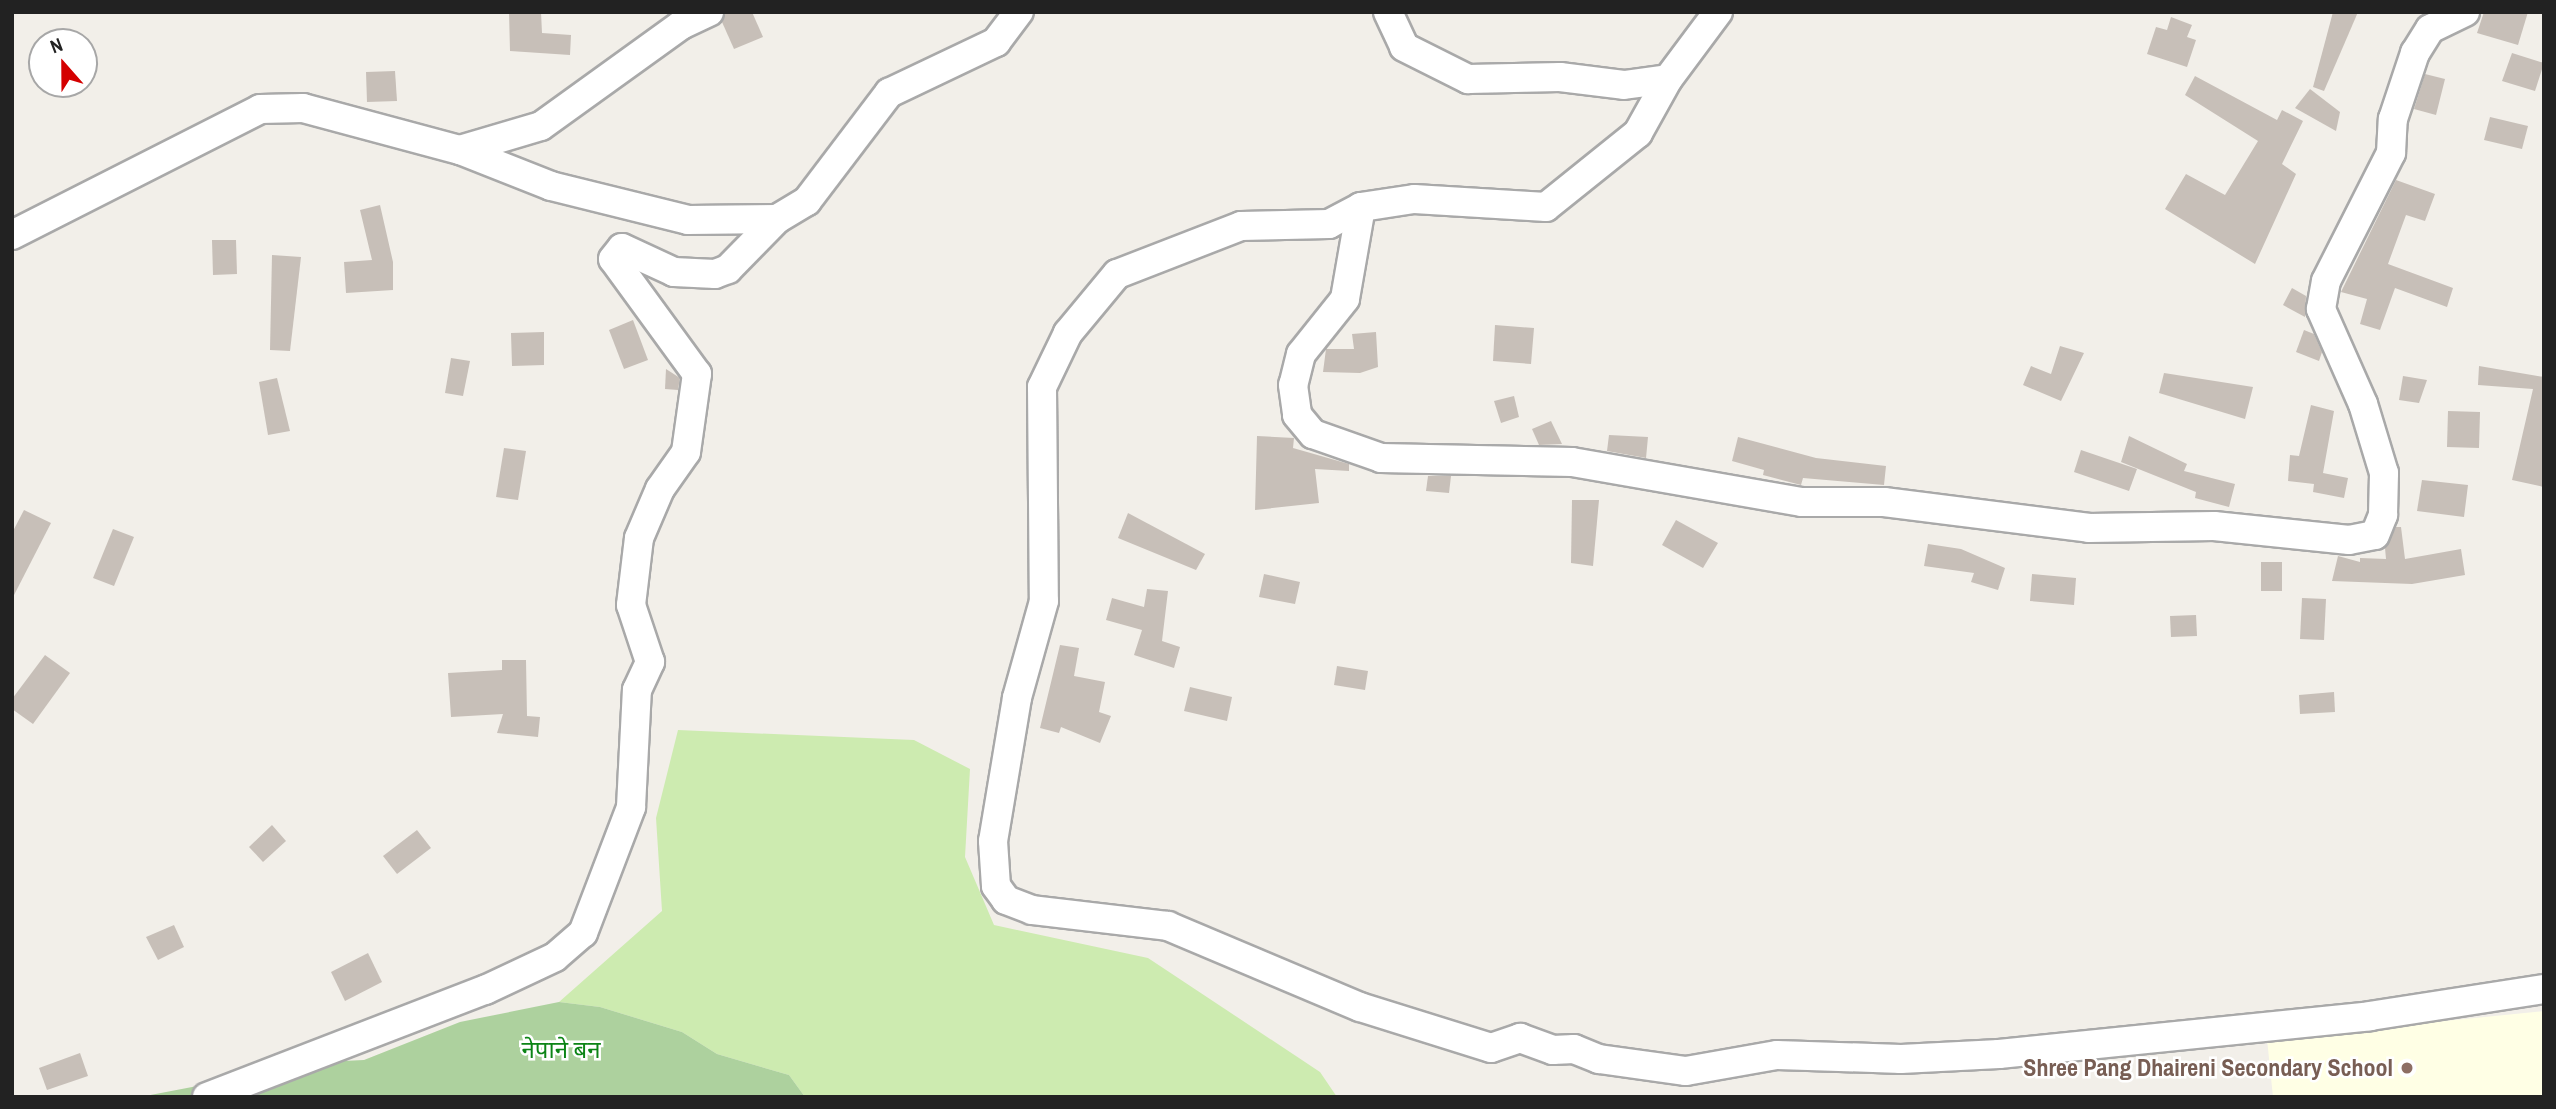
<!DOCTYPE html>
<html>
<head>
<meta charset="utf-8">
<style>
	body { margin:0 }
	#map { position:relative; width:2556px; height:1109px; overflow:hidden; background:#f2efe9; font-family:"Archivo Narrow","Noto Sans Devanagari",sans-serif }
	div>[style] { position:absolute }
	.education>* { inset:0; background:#ffffe5 }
	.grass>* { inset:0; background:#cdebb0 }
	.forest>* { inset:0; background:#add19e }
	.building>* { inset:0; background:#c7bfb8 }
	.roads { filter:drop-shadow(2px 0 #a9a9a9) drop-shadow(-2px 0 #a9a9a9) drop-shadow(0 2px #a9a9a9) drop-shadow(0 -2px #a9a9a9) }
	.street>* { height:28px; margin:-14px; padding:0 14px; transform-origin:14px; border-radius:14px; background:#fff }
	.dots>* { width:19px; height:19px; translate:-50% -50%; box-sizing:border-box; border:4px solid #fff; border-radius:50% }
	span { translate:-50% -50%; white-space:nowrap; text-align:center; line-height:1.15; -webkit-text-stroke:5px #fff; paint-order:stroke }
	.park-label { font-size:24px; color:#0c8416 }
	.education-label { font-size:24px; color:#785e54; font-weight:700 }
	.right { translate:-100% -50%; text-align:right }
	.frame { position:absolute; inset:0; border:14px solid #222; pointer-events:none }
	.north { position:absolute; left:28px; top:28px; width:70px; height:70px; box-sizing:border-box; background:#fff; border:2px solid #a7a7a7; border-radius:50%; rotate:339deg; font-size:19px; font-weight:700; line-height:28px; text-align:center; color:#222 }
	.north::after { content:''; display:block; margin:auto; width:24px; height:32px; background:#d40000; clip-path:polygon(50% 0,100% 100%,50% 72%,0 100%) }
</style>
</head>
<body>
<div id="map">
	<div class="education">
		<i style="clip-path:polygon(2544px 1011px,2544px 1097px,2273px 1097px,2267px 1039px)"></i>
	</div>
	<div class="grass">
		<i style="clip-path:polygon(678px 730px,914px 740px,970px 769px,965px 857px,994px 925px,1148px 958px,1320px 1072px,1337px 1097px,805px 1097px,789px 1075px,717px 1054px,682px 1032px,600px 1007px,559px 1002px,662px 911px,656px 818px)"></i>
	</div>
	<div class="forest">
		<i style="clip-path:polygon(559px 1002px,600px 1007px,682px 1032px,717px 1054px,789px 1075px,805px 1097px,140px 1097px,322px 1062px,364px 1060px,460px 1022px)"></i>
	</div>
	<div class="building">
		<i style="clip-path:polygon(509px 12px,541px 12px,542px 33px,571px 35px,570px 55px,510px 51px)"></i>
		<i style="clip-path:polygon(725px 12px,752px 12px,763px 37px,734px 49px,722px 22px)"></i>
		<i style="clip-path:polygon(2333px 12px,2358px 12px,2324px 91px,2313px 87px)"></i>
		<i style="clip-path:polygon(2484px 12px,2528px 12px,2518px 45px,2477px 33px)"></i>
		<i style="clip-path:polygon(2171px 17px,2192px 25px,2187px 37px,2196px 40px,2187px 67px,2147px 54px,2156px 27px,2167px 30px)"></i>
		<i style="clip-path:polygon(2512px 53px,2544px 63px,2535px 91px,2502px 81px)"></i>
		<i style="clip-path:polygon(395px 71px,397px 101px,367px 102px,366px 72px)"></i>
		<i style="clip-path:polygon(2425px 74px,2445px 79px,2436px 115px,2414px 109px)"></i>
		<i style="clip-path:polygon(2195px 76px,2277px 120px,2282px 110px,2303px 121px,2282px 164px,2296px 174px,2255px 264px,2165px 209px,2186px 174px,2225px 195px,2258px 141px,2185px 95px)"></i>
		<i style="clip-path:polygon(2310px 89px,2340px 112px,2336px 131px,2295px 108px)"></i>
		<i style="clip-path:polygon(2490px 117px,2528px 126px,2522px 149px,2484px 140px)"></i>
		<i style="clip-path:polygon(2396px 180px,2435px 194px,2425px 221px,2406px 215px,2388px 264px,2453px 288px,2447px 307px,2395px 288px,2380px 330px,2360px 324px,2367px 299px,2341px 292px)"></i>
		<i style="clip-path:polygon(380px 205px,393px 262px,393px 290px,346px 293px,344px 262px,372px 260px,360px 210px)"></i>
		<i style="clip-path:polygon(212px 240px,236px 240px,237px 274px,213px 275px)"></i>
		<i style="clip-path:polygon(272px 255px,301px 257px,290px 351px,270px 350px)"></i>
		<i style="clip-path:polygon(2292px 288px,2306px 296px,2305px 317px,2283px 305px)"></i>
		<i style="clip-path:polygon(633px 320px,648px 360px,624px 369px,609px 330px)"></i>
		<i style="clip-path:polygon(1495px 325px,1534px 328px,1531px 364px,1493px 361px)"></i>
		<i style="clip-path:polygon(2304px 330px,2314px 334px,2322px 352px,2319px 361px,2296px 352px)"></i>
		<i style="clip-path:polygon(544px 332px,544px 365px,512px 366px,511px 333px)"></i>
		<i style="clip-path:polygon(1376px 332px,1378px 367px,1360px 373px,1323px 372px,1326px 349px,1354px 349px,1352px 334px)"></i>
		<i style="clip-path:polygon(2060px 346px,2084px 353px,2061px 401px,2023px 385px,2031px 366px,2051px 374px)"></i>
		<i style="clip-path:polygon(451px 358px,470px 361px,463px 396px,445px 393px)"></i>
		<i style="clip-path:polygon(2479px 366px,2544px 377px,2544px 487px,2512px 480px,2533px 389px,2478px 385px)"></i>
		<i style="clip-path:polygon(666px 369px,680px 378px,678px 390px,665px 389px)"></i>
		<i style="clip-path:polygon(2164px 373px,2253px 387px,2245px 419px,2159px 393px)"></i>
		<i style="clip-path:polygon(2403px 376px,2427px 380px,2419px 403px,2399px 400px)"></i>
		<i style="clip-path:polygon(277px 378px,290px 431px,268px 435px,259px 382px)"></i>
		<i style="clip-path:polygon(1514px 396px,1519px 417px,1501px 423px,1494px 401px)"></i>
		<i style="clip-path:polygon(2311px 405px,2334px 411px,2323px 473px,2348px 478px,2344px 498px,2313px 492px,2314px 484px,2288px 481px,2290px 455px,2299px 456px)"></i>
		<i style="clip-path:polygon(2448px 411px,2480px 412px,2479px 448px,2447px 447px)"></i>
		<i style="clip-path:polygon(1551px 421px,1562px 444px,1539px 445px,1532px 429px)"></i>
		<i style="clip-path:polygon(1609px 435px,1648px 437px,1646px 458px,1607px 451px)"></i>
		<i style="clip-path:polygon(1257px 436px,1294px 438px,1293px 448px,1349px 464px,1349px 471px,1315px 469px,1319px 503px,1255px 510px)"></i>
		<i style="clip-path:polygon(2129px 436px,2187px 464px,2184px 471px,2235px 484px,2229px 507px,2195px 498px,2196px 492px,2121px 462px)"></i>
		<i style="clip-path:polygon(1738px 437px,1816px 458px,1886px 466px,1884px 485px,1803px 478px,1801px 485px,1763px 475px,1764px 470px,1732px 461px)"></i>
		<i style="clip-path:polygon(504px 448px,526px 451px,518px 500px,496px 497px)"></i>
		<i style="clip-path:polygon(2081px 450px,2137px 469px,2129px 491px,2074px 472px)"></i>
		<i style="clip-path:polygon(1428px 476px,1451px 476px,1449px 493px,1426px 491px)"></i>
		<i style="clip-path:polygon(2422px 480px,2468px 485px,2464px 517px,2417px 511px)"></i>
		<i style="clip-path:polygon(1572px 500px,1599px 500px,1593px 566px,1571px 563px)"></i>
		<i style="clip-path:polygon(24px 510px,51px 523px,12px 599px,12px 533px)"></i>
		<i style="clip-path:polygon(1128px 513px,1205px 554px,1196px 570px,1118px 538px)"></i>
		<i style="clip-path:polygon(1676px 520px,1718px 543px,1703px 568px,1662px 545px)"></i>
		<i style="clip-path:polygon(2396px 527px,2401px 527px,2405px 559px,2461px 549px,2465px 575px,2412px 584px,2332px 581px,2338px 556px,2360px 562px,2360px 558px,2386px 559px,2385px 548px)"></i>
		<i style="clip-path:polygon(113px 529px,134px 537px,114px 586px,93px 578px)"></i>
		<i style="clip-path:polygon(1928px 544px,1961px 549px,2005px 568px,1998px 590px,1971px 582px,1974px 573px,1924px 566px)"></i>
		<i style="clip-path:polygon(2261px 562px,2282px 562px,2282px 591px,2261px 591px)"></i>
		<i style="clip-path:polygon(1264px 574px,1300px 582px,1295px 604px,1259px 597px)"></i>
		<i style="clip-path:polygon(2032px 574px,2076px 578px,2074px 605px,2030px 601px)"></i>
		<i style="clip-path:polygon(1147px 589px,1168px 591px,1162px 641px,1180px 647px,1174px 668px,1134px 655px,1142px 630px,1106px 620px,1112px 598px,1144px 607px)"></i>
		<i style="clip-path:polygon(2302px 598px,2326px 599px,2324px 640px,2300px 639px)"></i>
		<i style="clip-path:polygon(2196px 615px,2197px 636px,2171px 637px,2170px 616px)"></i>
		<i style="clip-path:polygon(1060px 645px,1079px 648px,1074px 676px,1105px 682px,1099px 712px,1111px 716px,1100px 743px,1061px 727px,1059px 733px,1040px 728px)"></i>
		<i style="clip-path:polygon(45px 655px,70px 673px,33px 724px,12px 709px,12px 699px)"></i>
		<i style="clip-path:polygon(502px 660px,526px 660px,527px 716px,540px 717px,538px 737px,497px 733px,503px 714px,451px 717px,448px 673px,502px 670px)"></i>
		<i style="clip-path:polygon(1337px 666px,1368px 671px,1365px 690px,1334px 685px)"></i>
		<i style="clip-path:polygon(1190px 687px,1232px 697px,1227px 721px,1184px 711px)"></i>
		<i style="clip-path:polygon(2334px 692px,2335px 712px,2300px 714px,2299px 695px)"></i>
		<i style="clip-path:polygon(272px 825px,286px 841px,263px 862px,249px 847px)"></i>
		<i style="clip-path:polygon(417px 830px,431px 848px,397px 874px,383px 856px)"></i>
		<i style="clip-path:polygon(174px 925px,184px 947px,158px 960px,146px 937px)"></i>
		<i style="clip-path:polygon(368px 953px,382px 982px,345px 1001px,331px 972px)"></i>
		<i style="clip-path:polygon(80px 1053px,88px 1076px,47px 1090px,39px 1068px)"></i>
	</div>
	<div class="roads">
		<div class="street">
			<i style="left:1388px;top:12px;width:38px;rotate:65deg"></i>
			<i style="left:1404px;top:47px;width:72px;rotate:26.6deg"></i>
			<i style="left:1468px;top:79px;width:92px;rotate:-1.2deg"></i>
			<i style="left:1560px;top:77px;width:64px;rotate:7.1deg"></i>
			<i style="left:1624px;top:85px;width:44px;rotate:-7.8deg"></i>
			<i style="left:1718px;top:12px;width:84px;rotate:126.7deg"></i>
			<i style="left:1668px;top:79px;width:62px;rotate:119.1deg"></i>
			<i style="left:1638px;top:133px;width:118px;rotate:141.2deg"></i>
			<i style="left:1546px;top:207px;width:132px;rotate:-176.5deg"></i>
			<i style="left:1414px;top:199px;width:54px;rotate:171.4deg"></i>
			<i style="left:1361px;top:207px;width:36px;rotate:152deg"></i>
			<i style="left:1329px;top:224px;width:88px;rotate:178.7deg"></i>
			<i style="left:1241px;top:226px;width:133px;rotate:158.8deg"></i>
			<i style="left:1117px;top:274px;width:77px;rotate:129.7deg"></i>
			<i style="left:1068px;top:333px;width:60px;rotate:115.7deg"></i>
			<i style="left:1042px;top:387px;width:214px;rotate:89.5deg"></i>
			<i style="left:1044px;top:601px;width:101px;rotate:105.6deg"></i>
			<i style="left:1017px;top:698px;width:145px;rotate:99.5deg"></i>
			<i style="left:993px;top:841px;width:45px;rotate:86.2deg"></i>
			<i style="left:996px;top:886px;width:17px;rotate:54deg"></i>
			<i style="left:1006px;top:900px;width:28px;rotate:21deg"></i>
			<i style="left:1032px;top:910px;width:137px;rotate:6.7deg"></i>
			<i style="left:1168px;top:926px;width:208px;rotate:22.9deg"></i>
			<i style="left:1360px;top:1007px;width:137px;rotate:17.4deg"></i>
			<i style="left:1491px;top:1048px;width:31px;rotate:-19deg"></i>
			<i style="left:1520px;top:1038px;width:35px;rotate:20deg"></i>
			<i style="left:1553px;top:1050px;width:21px;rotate:-3deg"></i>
			<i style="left:1574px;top:1049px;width:27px;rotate:22deg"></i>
			<i style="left:1599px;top:1059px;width:88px;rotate:7.9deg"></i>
			<i style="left:1686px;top:1071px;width:92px;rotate:-10deg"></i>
			<i style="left:1777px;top:1055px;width:124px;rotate:1.8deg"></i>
			<i style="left:1901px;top:1059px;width:98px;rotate:-2.9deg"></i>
			<i style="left:1999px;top:1054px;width:373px;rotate:-5.8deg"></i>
			<i style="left:2370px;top:1016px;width:176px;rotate:-8.8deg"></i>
			<i style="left:460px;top:150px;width:84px;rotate:-16.5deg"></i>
			<i style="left:541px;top:126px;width:173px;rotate:-35.8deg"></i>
			<i style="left:681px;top:25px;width:31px;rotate:-25deg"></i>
			<i style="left:1361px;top:207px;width:93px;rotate:99.9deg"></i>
			<i style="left:1345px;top:299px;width:70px;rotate:128.7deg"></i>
			<i style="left:1301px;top:354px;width:32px;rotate:104deg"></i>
			<i style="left:1293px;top:385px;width:30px;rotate:82deg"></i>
			<i style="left:1297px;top:415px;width:25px;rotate:50deg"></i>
			<i style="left:1313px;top:434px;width:72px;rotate:19.4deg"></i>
			<i style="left:1381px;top:458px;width:191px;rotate:1.2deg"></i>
			<i style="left:1572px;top:462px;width:233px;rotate:9.9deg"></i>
			<i style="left:1802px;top:502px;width:82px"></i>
			<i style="left:1884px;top:502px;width:207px;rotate:7.2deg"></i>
			<i style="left:2089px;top:528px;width:125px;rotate:-0.9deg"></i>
			<i style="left:2214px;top:526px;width:136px;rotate:5.9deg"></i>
			<i style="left:2349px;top:540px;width:26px;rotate:-11deg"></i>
			<i style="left:2375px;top:535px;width:22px;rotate:-68deg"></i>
			<i style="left:2383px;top:515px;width:42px;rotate:-88.6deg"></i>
			<i style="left:2384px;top:473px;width:72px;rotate:-106.9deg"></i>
			<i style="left:2363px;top:404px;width:104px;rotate:-113.9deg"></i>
			<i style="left:2321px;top:309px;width:28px;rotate:-80deg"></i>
			<i style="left:2326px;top:281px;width:144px;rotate:-63.1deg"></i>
			<i style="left:2391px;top:153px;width:34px;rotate:-87deg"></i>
			<i style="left:2393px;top:119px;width:70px;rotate:-71.6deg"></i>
			<i style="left:2415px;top:53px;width:28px;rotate:-58deg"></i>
			<i style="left:2430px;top:29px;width:39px;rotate:-26deg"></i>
			<i style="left:12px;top:235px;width:278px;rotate:-26.9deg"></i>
			<i style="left:260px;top:109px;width:43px;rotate:-1.3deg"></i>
			<i style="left:303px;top:108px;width:163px;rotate:15deg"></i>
			<i style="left:460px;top:150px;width:98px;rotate:21.6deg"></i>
			<i style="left:551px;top:186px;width:141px;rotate:13.9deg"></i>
			<i style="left:688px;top:220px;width:89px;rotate:-0.6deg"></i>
			<i style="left:777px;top:219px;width:35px;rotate:-31deg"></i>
			<i style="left:807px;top:201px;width:136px;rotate:-52.8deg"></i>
			<i style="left:889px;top:93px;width:119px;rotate:-25.5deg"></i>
			<i style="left:996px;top:42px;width:38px;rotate:-53deg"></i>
			<i style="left:207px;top:1097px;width:298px;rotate:-21.1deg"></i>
			<i style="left:485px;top:990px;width:77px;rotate:-25.2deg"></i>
			<i style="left:555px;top:957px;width:37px;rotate:-41deg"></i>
			<i style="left:583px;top:933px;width:135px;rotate:-69.1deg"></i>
			<i style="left:631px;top:807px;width:117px;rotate:-87.1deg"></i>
			<i style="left:637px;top:690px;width:31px;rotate:-65deg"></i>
			<i style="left:650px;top:662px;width:60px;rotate:-108.4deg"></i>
			<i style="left:631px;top:605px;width:67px;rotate:-83.2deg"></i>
			<i style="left:639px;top:538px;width:53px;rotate:-66.8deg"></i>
			<i style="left:660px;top:489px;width:45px;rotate:-54.9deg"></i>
			<i style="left:686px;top:452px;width:79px;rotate:-82deg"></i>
			<i style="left:697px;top:374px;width:142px;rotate:-126.1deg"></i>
			<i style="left:613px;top:259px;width:14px;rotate:-51deg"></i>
			<i style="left:622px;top:248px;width:57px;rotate:24.8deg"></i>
			<i style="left:674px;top:272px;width:41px;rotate:2.8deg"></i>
			<i style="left:715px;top:274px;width:14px;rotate:-21deg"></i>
			<i style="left:728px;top:269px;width:70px;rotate:-45.6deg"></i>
		</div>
	</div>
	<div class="dots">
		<i style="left:2407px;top:1068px;background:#8d6e63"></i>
	</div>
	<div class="park-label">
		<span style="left:561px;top:1050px">नेपाने बन</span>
	</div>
	<div class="education-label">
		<span class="right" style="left:2393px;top:1068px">Shree Pang Dhaireni Secondary School</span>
	</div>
	<div class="frame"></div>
	<div class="north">N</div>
</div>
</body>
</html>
